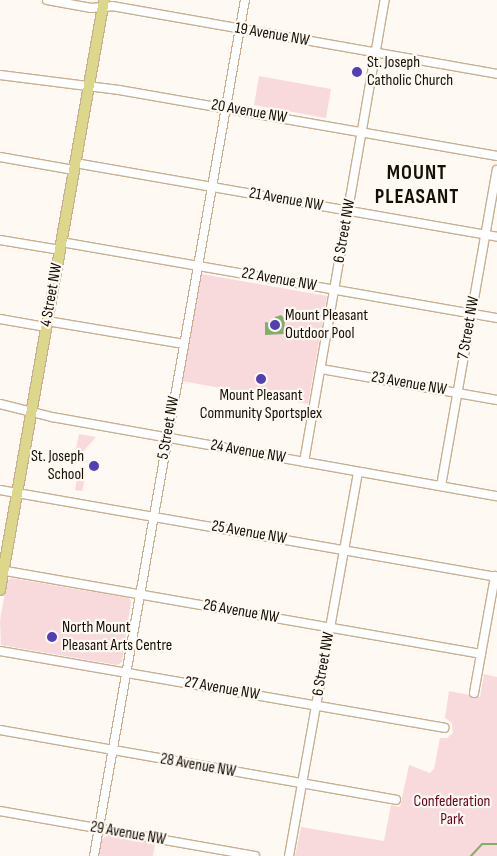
<!DOCTYPE html>
<html>
<head>
<meta charset="utf-8">
<style>
	body { margin:0 }
	#map { position:relative; width:497px; height:856px; overflow:hidden; background:#fef9f3; font-family:"Sofia Sans Condensed",sans-serif }
	div>[style] { position:absolute }
	.green>* { inset:0; background:#f8dadc }
	.water>* { inset:0; background:#82ae69 }
	.stream>* { height:2px; margin:-1px; padding:0 1px; transform-origin:1px; border-radius:1px; background:#82ae69 }
	.roads { filter:drop-shadow(1px 0 #c7b092) drop-shadow(-1px 0 #c7b092) drop-shadow(0 1px #c7b092) drop-shadow(0 -1px #c7b092) }
	.minor>* { height:8px; margin:-4px; padding:0 4px; transform-origin:4px; border-radius:4px; background:#fff }
	.major>* { height:10px; margin:-5px; padding:0 5px; transform-origin:5px; border-radius:5px; background:#ddd78b }
	.dots>* { width:14px; height:14px; translate:-50% -50%; box-sizing:border-box; border:2px solid #fef9f3; border-radius:50% }
	span { translate:-50% -50%; white-space:nowrap; text-align:center; line-height:1.15; -webkit-text-stroke:4.5px #fef9f3; paint-order:stroke }
	.street-label { font-size:16px; color:#170f05 }
	.poi-label { font-size:16px; color:#170f05 }
	.left { translate:0 -50%; text-align:left }
	.right { translate:-100% -50%; text-align:right }
	.park-label { font-size:16px; color:#6e0021 }
	.district-label { font-size:21px; color:#170f05; font-weight:700; letter-spacing:1px }
</style>
</head>
<body>
<div id="map">
	<div class="green">
		<i style="clip-path:polygon(259px 76px,331px 89px,326px 118px,254px 105px)"></i>
		<i style="clip-path:polygon(201px 274px,327px 296px,308px 404px,182px 381px)"></i>
		<i style="clip-path:polygon(79px 434px,96px 437px,80px 455px,75px 454px)"></i>
		<i style="clip-path:polygon(78px 472px,86px 474px,82px 491px,75px 490px)"></i>
		<i style="clip-path:polygon(11px 578px,129px 598px,131px 602px,122px 662px,117px 665px,1px 645px,0 621px,7px 581px)"></i>
		<i style="clip-path:polygon(484px 674px,497px 677px,497px 856px,295px 856px,301px 827px,384px 841px,391px 805px,400px 807px,409px 765px,430px 773px,434px 769px,440px 738px,447px 738px,453px 733px,452px 723px,445px 718px,449px 691px,480px 697px)"></i>
		<i style="clip-path:polygon(108px 835px,155px 844px,153px 856px,99px 856px,102px 839px)"></i>
	</div>
	<div class="water">
		<i style="clip-path:polygon(281px 315px,285px 319px,284px 334px,265px 335px,265px 322px,275px 324px,275px 317px)"></i>
	</div>
	<div class="stream">
		<i style="left:471px;top:856px;width:16px;rotate:-47deg"></i>
		<i style="left:482px;top:844px;width:15px"></i>
	</div>
	<div class="roads">
		<div class="minor">
			<i style="left:47px;top:0;width:45px;rotate:10.3deg"></i>
			<i style="left:91px;top:8px;width:21px;rotate:-5deg"></i>
			<i style="left:112px;top:6px;width:391px;rotate:10deg"></i>
			<i style="left:0;top:75px;width:120px;rotate:7.2deg"></i>
			<i style="left:119px;top:90px;width:384px;rotate:9.9deg"></i>
			<i style="left:0;top:157px;width:75px;rotate:10deg"></i>
			<i style="left:75px;top:163px;width:428px;rotate:9.9deg"></i>
			<i style="left:0;top:240px;width:61px;rotate:9.5deg"></i>
			<i style="left:61px;top:242px;width:443px;rotate:9.9deg"></i>
			<i style="left:0;top:319px;width:47px;rotate:9.9deg"></i>
			<i style="left:47px;top:321px;width:139px;rotate:9.5deg"></i>
			<i style="left:321px;top:369px;width:179px;rotate:10deg"></i>
			<i style="left:0;top:404px;width:54px;rotate:14deg"></i>
			<i style="left:52px;top:417px;width:452px;rotate:10.1deg"></i>
			<i style="left:304px;top:462px;width:469px;rotate:-80.1deg"></i>
			<i style="left:441px;top:486px;width:321px;rotate:-80deg"></i>
			<i style="left:0;top:490px;width:505px;rotate:9.93deg"></i>
			<i style="left:0;top:570px;width:488px;rotate:9.9deg"></i>
			<i style="left:0;top:651px;width:451px;rotate:9.8deg"></i>
			<i style="left:474px;top:693px;width:119px;rotate:-79.8deg"></i>
			<i style="left:0;top:730px;width:402px;rotate:10deg"></i>
			<i style="left:0;top:811px;width:259px;rotate:10deg"></i>
			<i style="left:94px;top:856px;width:869px;rotate:-80deg"></i>
			<i style="left:289px;top:856px;width:390px;rotate:-79.8deg"></i>
		</div>
		<div class="major">
			<i style="left:0;top:590px;width:599px;rotate:-80deg"></i>
		</div>
	</div>
	<div class="dots">
		<i style="left:357px;top:72px;background:#523eb6"></i>
		<i style="left:275px;top:325px;background:#523eb6"></i>
		<i style="left:261px;top:379px;background:#523eb6"></i>
		<i style="left:94px;top:466px;background:#523eb6"></i>
		<i style="left:52px;top:637px;background:#523eb6"></i>
	</div>
	<div class="street-label">
		<span style="left:272px;top:35px;rotate:10deg">19 Avenue NW</span>
		<span style="left:249px;top:112px;rotate:10deg">20 Avenue NW</span>
		<span style="left:286px;top:200px;rotate:10deg">21 Avenue NW</span>
		<span style="left:345px;top:231px;rotate:-80deg">6 Street NW</span>
		<span style="left:279px;top:280px;rotate:10deg">22 Avenue NW</span>
		<span style="left:52px;top:295px;rotate:-80deg">4 Street NW</span>
		<span style="left:469px;top:328px;rotate:-80deg">7 Street NW</span>
		<span style="left:409px;top:384px;rotate:10deg">23 Avenue NW</span>
		<span style="left:169px;top:428px;rotate:-80deg">5 Street NW</span>
		<span style="left:248px;top:452px;rotate:10deg">24 Avenue NW</span>
		<span style="left:249px;top:533px;rotate:10deg">25 Avenue NW</span>
		<span style="left:241px;top:612px;rotate:10deg">26 Avenue NW</span>
		<span style="left:324px;top:664px;rotate:-80deg">6 Street NW</span>
		<span style="left:222px;top:689px;rotate:10deg">27 Avenue NW</span>
		<span style="left:198px;top:766px;rotate:10deg">28 Avenue NW</span>
		<span style="left:128px;top:834px;rotate:10deg">29 Avenue NW</span>
	</div>
	<div class="poi-label">
		<span class="left" style="left:367px;top:72px">St. Joseph<br>Catholic Church</span>
		<span class="left" style="left:285px;top:325px">Mount Pleasant<br>Outdoor Pool</span>
		<span style="left:261px;top:405px">Mount Pleasant<br>Community Sportsplex</span>
		<span class="right" style="left:84px;top:466px">St. Joseph<br>School</span>
		<span class="left" style="left:62px;top:637px">North Mount<br>Pleasant Arts Centre</span>
	</div>
	<div class="park-label">
		<span style="left:452px;top:811px">Confederation<br>Park</span>
	</div>
	<div class="district-label">
		<span style="left:417px;top:185px">MOUNT<br>PLEASANT</span>
	</div>
</div>
</body>
</html>
